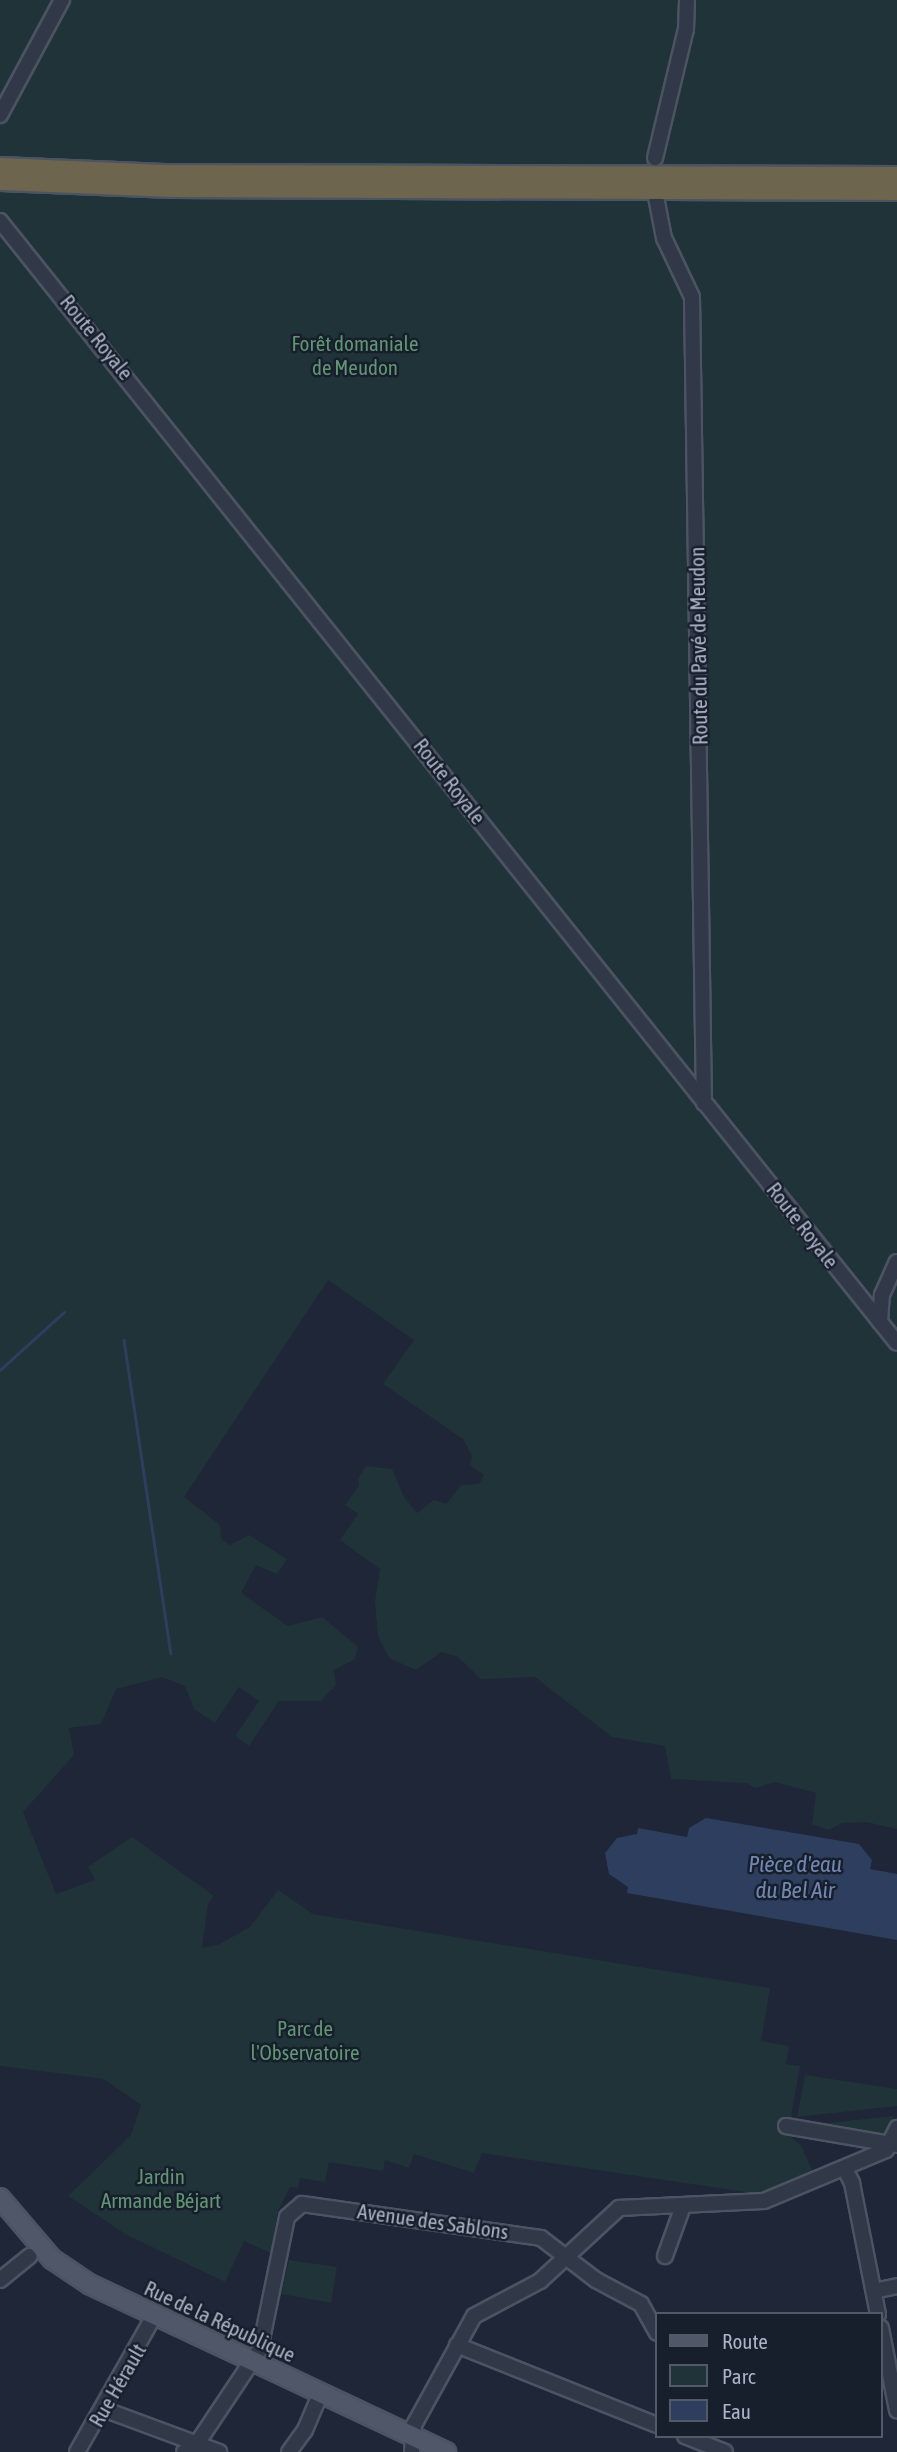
<!DOCTYPE html>
<html>
<head>
<meta charset="utf-8">
<style>
	body { margin:0 }
	#map { position:relative; width:897px; height:2452px; overflow:hidden; background:#1e2637; font-family:"Asap Condensed",sans-serif }
	div>[style] { position:absolute }
	.green>* { inset:0; background:#203338 }
	.water>* { inset:0; background:#2e3e5e }
	.stream>* { height:2.5px; margin:-1.25px; padding:0 1.25px; transform-origin:1.25px; border-radius:1.25px; background:#2e3e5e }
	.roads { filter:drop-shadow(2px 0 #4c5363) drop-shadow(-2px 0 #4c5363) drop-shadow(0 2px #4c5363) drop-shadow(0 -2px #4c5363) }
	.minor>* { height:14px; margin:-7px; padding:0 7px; transform-origin:7px; border-radius:7px; background:#313948 }
	.major>* { height:18px; margin:-9px; padding:0 9px; transform-origin:9px; border-radius:9px; background:#4f5768 }
	.highway>* { height:19px; margin:-9.5px; padding:0 9.5px; transform-origin:9.5px; border-radius:9.5px; background:#6e654e }
	span { translate:-50% -50%; white-space:nowrap; text-align:center; line-height:1.15; -webkit-text-stroke:5px #171e2c; paint-order:stroke }
	.street-label { font-size:21px; color:#abb3c5 }
	.park-label { font-size:21px; color:#629673 }
	.water-label { font-size:23px; color:#7186b0; font-style:italic }
	.legend { position:absolute; left:655px; top:2312px; width:228px; height:126px; box-sizing:border-box; background:#171e2c; border:2px solid #525a69; margin:0; padding:9px 12px; list-style:none; font-size:21px; color:#abb3c5 }
	.legend li { display:flex; align-items:center; gap:14px; height:35px }
	.legend b { width:35px; border:2px solid #525a69 }
</style>
</head>
<body>
<div id="map">
	<div class="green">
		<i style="clip-path:polygon(0 0,897px 0,897px 1829px,866px 1822px,842px 1823px,829px 1830px,812px 1824px,816px 1793px,775px 1782px,756px 1788px,746px 1783px,671px 1779px,665px 1746px,612px 1737px,535px 1677px,481px 1679px,458px 1657px,441px 1652px,416px 1670px,389px 1658px,378px 1636px,375px 1601px,380px 1569px,340px 1540px,358px 1514px,345px 1505px,359px 1486px,358px 1479px,366px 1466px,392px 1469px,404px 1497px,417px 1513px,434px 1500px,446px 1504px,461px 1485px,479px 1484px,484px 1475px,470px 1465px,472px 1456px,463px 1439px,383px 1384px,414px 1340px,328px 1280px,184px 1497px,220px 1525px,221px 1539px,230px 1545px,249px 1535px,287px 1559px,277px 1574px,256px 1565px,241px 1593px,288px 1626px,322px 1617px,358px 1647px,355px 1659px,334px 1670px,336px 1685px,321px 1701px,279px 1701px,249px 1746px,235px 1736px,259px 1701px,239px 1687px,215px 1723px,194px 1709px,185px 1686px,162px 1677px,116px 1689px,101px 1724px,69px 1728px,74px 1755px,23px 1812px,56px 1894px,95px 1880px,88px 1867px,132px 1837px,214px 1896px,208px 1904px,202px 1948px,218px 1945px,250px 1927px,278px 1890px,313px 1914px,770px 1988px,761px 2041px,789px 2046px,786px 2064px,800px 2066px,791px 2117px,779px 2121px,778px 2128px,801px 2145px,814px 2175px,766px 2195px,482px 2153px,474px 2173px,414px 2154px,409px 2168px,385px 2160px,383px 2171px,329px 2162px,325px 2182px,300px 2178px,298px 2188px,290px 2187px,278px 2211px,271px 2253px,244px 2241px,225px 2282px,125px 2234px,68px 2196px,131px 2135px,141px 2105px,104px 2079px,0 2066px)"></i>
		<i style="clip-path:polygon(805px 2075px,897px 2089px,897px 2106px,797px 2117px)"></i>
		<i style="clip-path:polygon(894px 2116px,885px 2138px,817px 2127px,818px 2124px)"></i>
		<i style="clip-path:polygon(289px 2260px,337px 2267px,331px 2303px,281px 2294px)"></i>
	</div>
	<div class="water">
		<i style="clip-path:polygon(706px 1818px,859px 1844px,872px 1860px,870px 1869px,897px 1874px,897px 1940px,627px 1893px,628px 1887px,609px 1874px,605px 1853px,617px 1838px,637px 1834px,638px 1828px,687px 1837px,689px 1828px)"></i>
	</div>
	<div class="stream">
		<i style="left:124px;top:1340px;width:317px;rotate:81.5deg"></i>
		<i style="left:0;top:1370px;width:86px;rotate:-42.2deg"></i>
	</div>
	<div class="roads">
		<div class="minor">
			<i style="left:0;top:115px;width:131px;rotate:-61.7deg"></i>
			<i style="left:655px;top:158px;width:133px;rotate:-76.5deg"></i>
			<i style="left:686px;top:29px;width:29px;rotate:-88deg"></i>
			<i style="left:656px;top:197px;width:42px;rotate:79deg"></i>
			<i style="left:664px;top:238px;width:65px;rotate:64.6deg"></i>
			<i style="left:692px;top:297px;width:806px;rotate:89.15deg"></i>
			<i style="left:0;top:221px;width:1436px;rotate:51.36deg"></i>
			<i style="left:880px;top:1322px;width:27px;rotate:-86deg"></i>
			<i style="left:882px;top:1295px;width:36px;rotate:-66deg"></i>
			<i style="left:786px;top:2126px;width:113px;rotate:9.7deg"></i>
			<i style="left:845px;top:2169px;width:16px;rotate:63deg"></i>
			<i style="left:852px;top:2183px;width:134px;rotate:78.8deg"></i>
			<i style="left:665px;top:2256px;width:53px;rotate:-70.2deg"></i>
			<i style="left:0;top:2280px;width:38px;rotate:-39deg"></i>
			<i style="left:874px;top:2291px;width:24px;rotate:-12deg"></i>
			<i style="left:881px;top:2328px;width:84px;rotate:79deg"></i>
			<i style="left:457px;top:2345px;width:215px;rotate:21.8deg"></i>
			<i style="left:103px;top:2409px;width:124px;rotate:20.3deg"></i>
			<i style="left:685px;top:2436px;width:43px;rotate:21.8deg"></i>
			<i style="left:77px;top:2452px;width:156px;rotate:-60.5deg"></i>
			<i style="left:184px;top:2452px;width:14px;rotate:-30deg"></i>
			<i style="left:196px;top:2445px;width:115px;rotate:-56.3deg"></i>
			<i style="left:260px;top:2349px;width:135px;rotate:-78.4deg"></i>
			<i style="left:287px;top:2217px;width:20px;rotate:-41deg"></i>
			<i style="left:302px;top:2204px;width:241px;rotate:8.1deg"></i>
			<i style="left:541px;top:2238px;width:69px;rotate:37.4deg"></i>
			<i style="left:596px;top:2280px;width:51px;rotate:28.1deg"></i>
			<i style="left:641px;top:2304px;width:33px;rotate:61deg"></i>
			<i style="left:289px;top:2452px;width:27px;rotate:-54deg"></i>
			<i style="left:305px;top:2430px;width:38px;rotate:-67deg"></i>
			<i style="left:412px;top:2452px;width:27px;rotate:-86deg"></i>
			<i style="left:414px;top:2425px;width:124px;rotate:-61.2deg"></i>
			<i style="left:474px;top:2316px;width:75px;rotate:-27.9deg"></i>
			<i style="left:540px;top:2281px;width:108px;rotate:-42.7deg"></i>
			<i style="left:619px;top:2208px;width:145px;rotate:-2.8deg"></i>
			<i style="left:764px;top:2201px;width:132px;rotate:-22.7deg"></i>
			<i style="left:886px;top:2150px;width:25px;rotate:-63deg"></i>
		</div>
		<div class="major">
			<i style="left:0;top:2198px;width:80px;rotate:49.6deg"></i>
			<i style="left:52px;top:2259px;width:45px;rotate:34deg"></i>
			<i style="left:89px;top:2284px;width:395px;rotate:25.2deg"></i>
		</div>
		<div class="highway">
			<i style="left:0;top:167px;width:170px;rotate:2.4deg"></i>
			<i style="left:170px;top:174px;width:727px;rotate:0.16deg"></i>
			<i style="left:0;top:180px;width:172px;rotate:2.3deg"></i>
			<i style="left:172px;top:187px;width:725px;rotate:0.24deg"></i>
		</div>
	</div>
	<div class="street-label">
		<span style="left:97px;top:337px;rotate:51deg">Route Royale</span>
		<span style="left:698px;top:646px;rotate:-91deg">Route du Pavé de Meudon</span>
		<span style="left:450px;top:781px;rotate:52deg">Route Royale</span>
		<span style="left:803px;top:1225px;rotate:52deg">Route Royale</span>
		<span style="left:433px;top:2221px;rotate:8deg">Avenue des Sablons</span>
		<span style="left:220px;top:2321px;rotate:25deg">Rue de la République</span>
		<span style="left:117px;top:2385px;rotate:-60deg">Rue Hérault</span>
	</div>
	<div class="park-label">
		<span style="left:355px;top:355px">Forêt domaniale<br>de Meudon</span>
		<span style="left:305px;top:2040px">Parc de<br>l'Observatoire</span>
		<span style="left:161px;top:2188px">Jardin<br>Armande Béjart</span>
	</div>
	<div class="water-label">
		<span style="left:795px;top:1877px">Pièce d'eau<br>du Bel Air</span>
	</div>
	<ul class="legend">
	<li><b style="height:9px;background:#4f5768"></b>Route</li>
	<li><b style="height:19px;background:#203338"></b>Parc</li>
	<li><b style="height:19px;background:#2e3e5e"></b>Eau</li>
	</ul>
</div>
</body>
</html>
